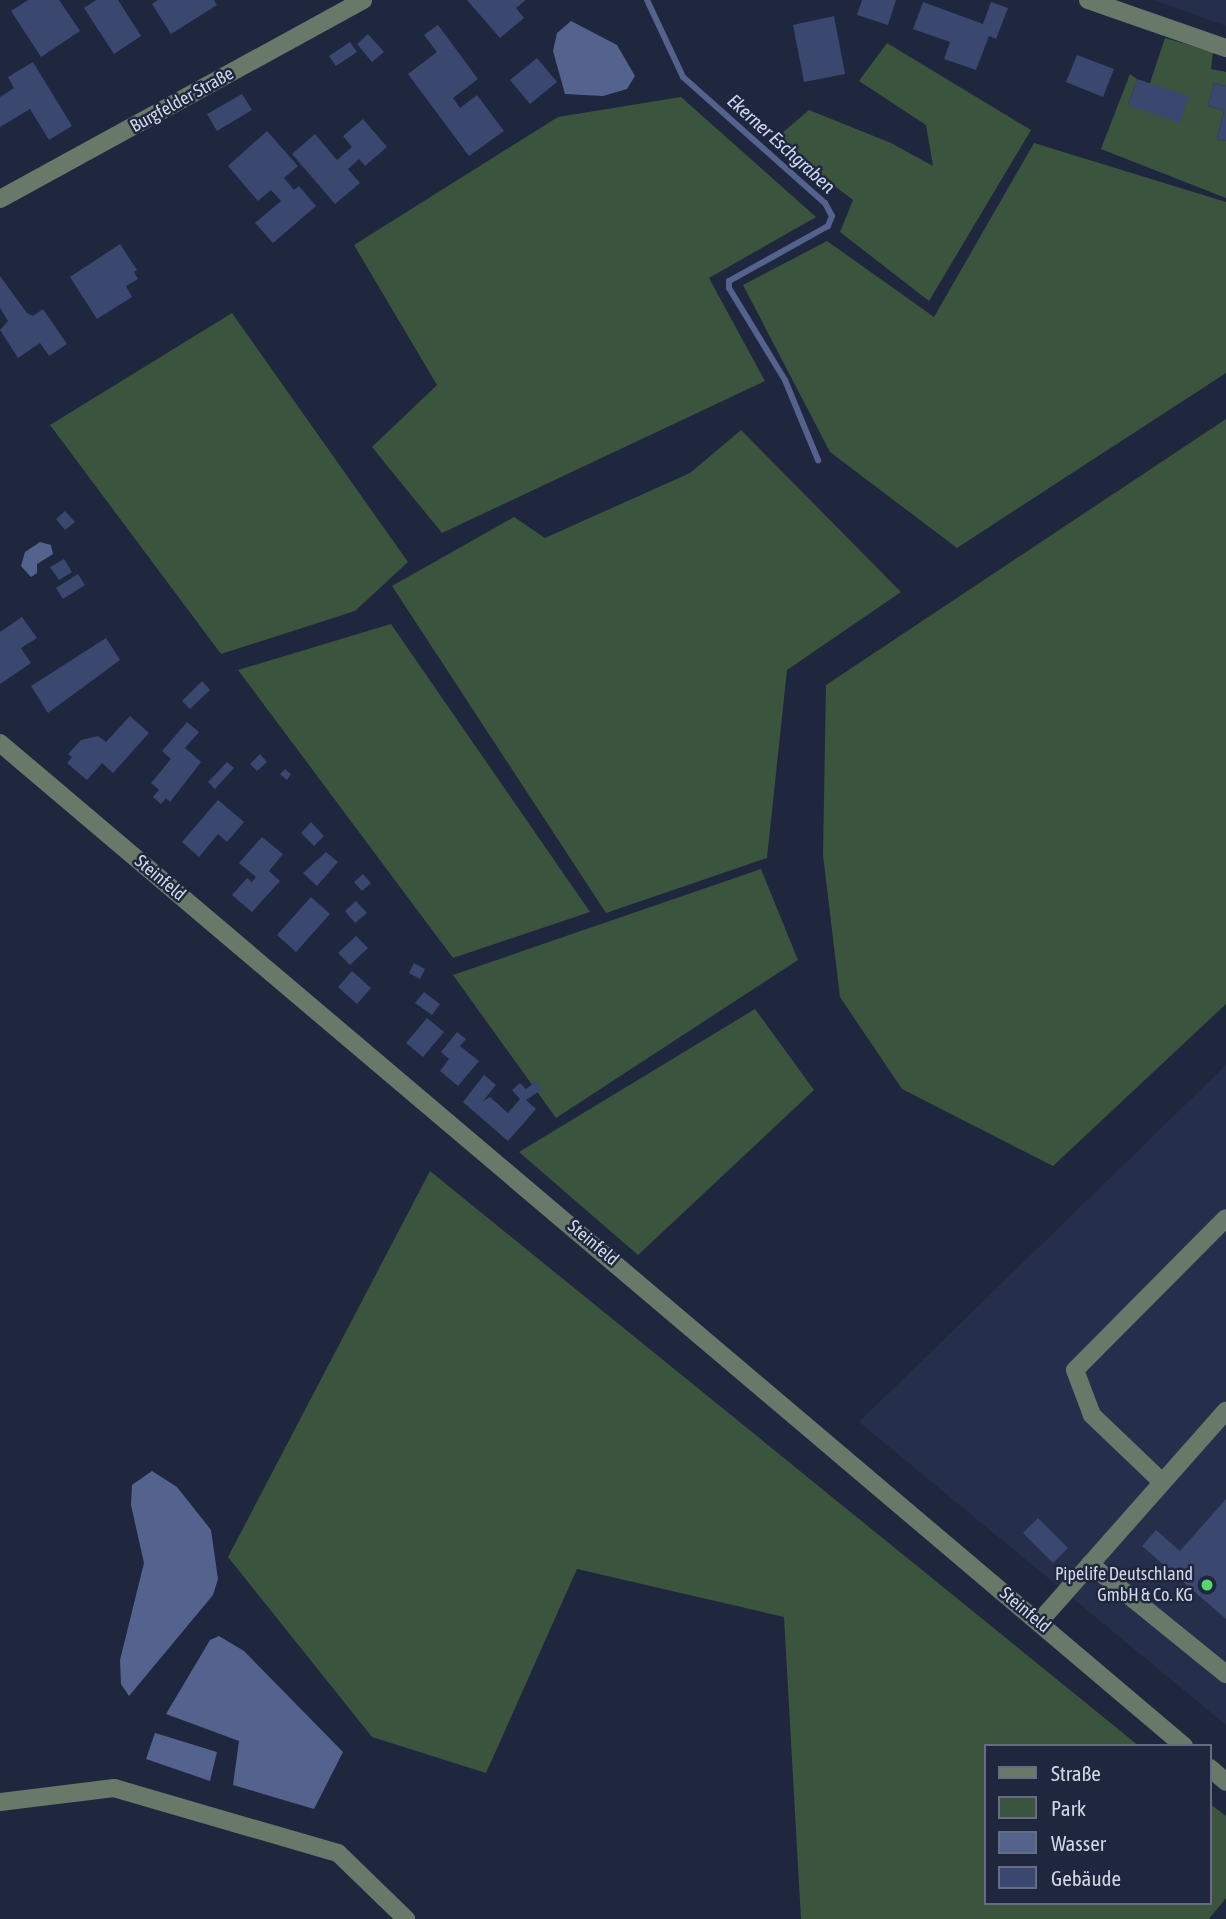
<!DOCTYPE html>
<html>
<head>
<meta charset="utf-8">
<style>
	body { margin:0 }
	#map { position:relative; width:1226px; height:1919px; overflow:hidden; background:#1f273e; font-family:"Asap Condensed",sans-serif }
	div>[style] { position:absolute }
	.built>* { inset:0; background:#252e4b }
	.green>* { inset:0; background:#3a543d }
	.water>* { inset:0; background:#54638d }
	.stream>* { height:6px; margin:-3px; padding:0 3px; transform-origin:3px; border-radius:3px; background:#54638d }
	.building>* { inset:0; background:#3a476f }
	.minor>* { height:18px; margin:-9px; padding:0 9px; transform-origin:9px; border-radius:9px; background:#68796a }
	.dots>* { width:19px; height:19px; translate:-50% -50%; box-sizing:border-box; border:4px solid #1f273e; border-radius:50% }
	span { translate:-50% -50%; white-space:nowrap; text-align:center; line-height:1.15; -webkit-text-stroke:5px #1f273e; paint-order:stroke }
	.street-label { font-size:18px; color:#d2d7e6 }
	.poi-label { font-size:18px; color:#d2d7e6 }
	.right { translate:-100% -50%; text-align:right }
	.water-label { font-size:19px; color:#ccd7f3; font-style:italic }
	.legend { position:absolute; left:984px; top:1744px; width:228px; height:161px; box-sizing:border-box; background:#1f273e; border:2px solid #676d81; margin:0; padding:9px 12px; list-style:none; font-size:21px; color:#d2d7e6 }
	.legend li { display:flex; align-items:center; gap:14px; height:35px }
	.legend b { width:35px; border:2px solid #676d81 }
</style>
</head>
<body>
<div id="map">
	<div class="built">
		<i style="clip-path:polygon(1154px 0,1226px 0,1226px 26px)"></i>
		<i style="clip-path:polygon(1226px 1065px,1226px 1725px,859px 1422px)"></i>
	</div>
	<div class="green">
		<i style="clip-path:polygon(1165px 38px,1213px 52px,1211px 69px,1226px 72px,1226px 86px,1214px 83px,1208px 106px,1224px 111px,1217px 139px,1226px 141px,1226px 198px,1101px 149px,1130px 74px,1137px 79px,1128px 105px,1150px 83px)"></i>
		<i style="clip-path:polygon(887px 43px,1031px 130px,929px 301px,840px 232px,853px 200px,774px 140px,809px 110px,891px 143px,933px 166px,926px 125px,859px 81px)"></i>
		<i style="clip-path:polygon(681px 97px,816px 217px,709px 278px,765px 381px,442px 533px,372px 447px,437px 385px,354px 245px,558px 117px)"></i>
		<i style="clip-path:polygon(1034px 143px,1226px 202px,1226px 373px,957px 548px,830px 452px,743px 285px,827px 241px,934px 317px)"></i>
		<i style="clip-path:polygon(232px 313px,408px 562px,355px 611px,221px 654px,50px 425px)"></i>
		<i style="clip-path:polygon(1226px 419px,1226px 1004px,1053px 1166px,902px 1089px,840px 997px,823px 855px,826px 685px)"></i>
		<i style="clip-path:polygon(741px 430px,901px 592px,787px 670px,767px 858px,606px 913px,392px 586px,514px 517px,545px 538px,690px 473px)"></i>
		<i style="clip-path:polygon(391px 624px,590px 912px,453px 958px,238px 670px)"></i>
		<i style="clip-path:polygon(761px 869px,798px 960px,556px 1118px,453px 975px)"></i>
		<i style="clip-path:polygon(755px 1009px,814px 1090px,638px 1255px,519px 1152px)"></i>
		<i style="clip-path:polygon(430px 1171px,1139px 1746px,986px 1746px,986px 1903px,1210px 1903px,1210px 1804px,1226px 1816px,1226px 1898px,1209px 1919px,801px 1919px,784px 1617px,577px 1569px,486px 1773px,372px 1737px,228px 1557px)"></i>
	</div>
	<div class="water">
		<i style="clip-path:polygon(571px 21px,617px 45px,635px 76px,627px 89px,603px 96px,565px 94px,553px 51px,557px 33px)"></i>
		<i style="clip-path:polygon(40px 542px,51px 545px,53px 554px,37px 564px,37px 573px,31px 577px,21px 566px,25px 552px)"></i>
		<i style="clip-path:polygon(152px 1471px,177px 1487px,211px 1530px,218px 1579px,213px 1595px,129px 1696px,121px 1684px,120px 1660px,144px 1563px,131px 1505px,132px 1485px)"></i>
		<i style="clip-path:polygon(219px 1636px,244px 1651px,343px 1752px,314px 1809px,233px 1785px,239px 1741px,166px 1714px,210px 1640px)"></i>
		<i style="clip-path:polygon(155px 1733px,217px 1752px,210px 1781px,146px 1759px)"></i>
	</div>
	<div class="stream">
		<i style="left:647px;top:0;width:85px;rotate:64.9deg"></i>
		<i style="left:683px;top:77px;width:190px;rotate:41.6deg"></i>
		<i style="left:825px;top:203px;width:15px;rotate:62deg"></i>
		<i style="left:832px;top:216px;width:11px;rotate:112deg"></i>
		<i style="left:828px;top:226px;width:113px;rotate:150.9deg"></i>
		<i style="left:729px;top:281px;width:7px;rotate:90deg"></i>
		<i style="left:729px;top:288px;width:108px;rotate:58.7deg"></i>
		<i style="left:785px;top:380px;width:87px;rotate:67.6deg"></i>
	</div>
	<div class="building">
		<i style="clip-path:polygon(28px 0,59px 0,80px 31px,41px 57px,11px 11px)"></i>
		<i style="clip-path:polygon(96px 0,118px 0,141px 36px,114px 54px,84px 8px)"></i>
		<i style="clip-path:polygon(158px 0,214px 0,217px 5px,171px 34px,152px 4px)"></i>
		<i style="clip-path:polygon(467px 0,526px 0,516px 8px,524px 18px,500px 38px)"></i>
		<i style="clip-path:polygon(862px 0,896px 0,888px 25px,857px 15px)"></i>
		<i style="clip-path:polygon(923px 2px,983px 24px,991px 2px,1008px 8px,996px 39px,989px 36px,976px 70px,944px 59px,950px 42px,913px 29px)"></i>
		<i style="clip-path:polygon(834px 16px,845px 74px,804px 82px,793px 25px)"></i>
		<i style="clip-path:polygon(438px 25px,478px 79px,453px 98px,460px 108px,477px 95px,504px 131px,469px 156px,408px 74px,437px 52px,424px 35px)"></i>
		<i style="clip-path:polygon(368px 34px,384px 52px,372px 62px,357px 44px)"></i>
		<i style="clip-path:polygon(350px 42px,357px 52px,336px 66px,329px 56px)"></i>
		<i style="clip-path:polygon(1077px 55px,1114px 69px,1103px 97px,1066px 82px)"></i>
		<i style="clip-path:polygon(537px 58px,557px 82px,530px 104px,510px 80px)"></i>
		<i style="clip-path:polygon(33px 62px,72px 126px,49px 140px,30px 109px,0 127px,0 97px,14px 88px,8px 77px)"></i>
		<i style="clip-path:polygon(1137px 79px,1189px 96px,1180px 123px,1128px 105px)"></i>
		<i style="clip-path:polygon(1214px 83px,1226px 86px,1226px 141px,1217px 139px,1224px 111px,1208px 106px)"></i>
		<i style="clip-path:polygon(242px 94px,252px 110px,217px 131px,207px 114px)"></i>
		<i style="clip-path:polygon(363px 119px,387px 147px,365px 166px,359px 159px,348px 169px,360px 183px,335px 204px,292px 154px,315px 134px,337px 160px,352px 147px,343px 136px)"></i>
		<i style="clip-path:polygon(267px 131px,298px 166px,284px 178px,294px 190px,299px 186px,316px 206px,273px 243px,255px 223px,281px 201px,271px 190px,258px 201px,228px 166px)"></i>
		<i style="clip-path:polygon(120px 244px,137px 270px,134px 272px,138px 279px,126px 286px,132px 297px,97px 319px,70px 277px)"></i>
		<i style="clip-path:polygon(0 276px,27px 313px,33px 316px,43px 309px,67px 344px,49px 356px,40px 343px,18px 358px,0 330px,8px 321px,0 308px)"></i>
		<i style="clip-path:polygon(65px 511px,75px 522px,65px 530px,56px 519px)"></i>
		<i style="clip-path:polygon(64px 559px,72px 572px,59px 580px,50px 567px)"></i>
		<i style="clip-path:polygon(78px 574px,85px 585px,63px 599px,56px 588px)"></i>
		<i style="clip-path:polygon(22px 617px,37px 638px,21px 648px,31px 663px,0 684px,0 632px)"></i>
		<i style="clip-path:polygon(106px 638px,120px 660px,48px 713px,31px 686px)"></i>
		<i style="clip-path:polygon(202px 681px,210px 690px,190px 709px,182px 701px)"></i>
		<i style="clip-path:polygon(130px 716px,149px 733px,113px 773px,102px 763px,87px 780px,67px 763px,72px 757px,68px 754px,81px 740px,98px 736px,106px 742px)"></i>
		<i style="clip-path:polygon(187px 722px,199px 732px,185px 748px,201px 762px,170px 802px,166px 798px,161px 804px,153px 797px,159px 790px,151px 783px,171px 759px,162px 751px)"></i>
		<i style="clip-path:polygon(260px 754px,267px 762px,257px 771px,250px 764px)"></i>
		<i style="clip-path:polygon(227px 762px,234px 768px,215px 789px,208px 782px)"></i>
		<i style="clip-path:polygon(285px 769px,291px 774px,287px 780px,280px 774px)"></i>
		<i style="clip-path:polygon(218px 800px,244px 822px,227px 842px,218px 834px,199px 857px,182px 842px)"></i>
		<i style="clip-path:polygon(311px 822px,324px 836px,314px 846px,301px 833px)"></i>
		<i style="clip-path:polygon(262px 837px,283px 854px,269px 871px,280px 881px,252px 912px,232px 895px,247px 878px,252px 882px,256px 877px,239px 863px)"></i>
		<i style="clip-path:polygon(326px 852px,338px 862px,317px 886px,303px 873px)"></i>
		<i style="clip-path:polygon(363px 874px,371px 883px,362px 891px,354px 882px)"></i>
		<i style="clip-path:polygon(311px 897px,330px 914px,296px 952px,277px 935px)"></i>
		<i style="clip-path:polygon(356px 901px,367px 913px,355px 923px,345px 911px)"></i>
		<i style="clip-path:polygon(356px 936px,368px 948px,350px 965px,338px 953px)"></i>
		<i style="clip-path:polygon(414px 963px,425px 969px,420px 979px,409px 973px)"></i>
		<i style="clip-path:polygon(352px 971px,371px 988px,357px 1004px,338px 987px)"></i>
		<i style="clip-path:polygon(424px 992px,440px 1004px,432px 1015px,415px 1003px)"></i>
		<i style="clip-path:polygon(427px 1018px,444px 1032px,423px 1057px,406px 1043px)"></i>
		<i style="clip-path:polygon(457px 1032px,466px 1039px,460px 1046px,479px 1061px,458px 1086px,440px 1071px,449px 1059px,441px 1052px)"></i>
		<i style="clip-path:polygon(484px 1075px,496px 1085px,483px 1101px,490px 1097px,508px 1113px,520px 1099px,512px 1090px,520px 1083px,526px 1089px,536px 1081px,541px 1090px,526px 1100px,536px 1109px,508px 1141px,463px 1102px)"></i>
		<i style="clip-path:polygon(1226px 1499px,1226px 1619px,1142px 1546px,1156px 1530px,1180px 1551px)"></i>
		<i style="clip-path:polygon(1038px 1518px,1068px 1548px,1053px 1563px,1023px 1533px)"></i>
	</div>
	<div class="minor">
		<i style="left:1088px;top:0;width:146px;rotate:19.2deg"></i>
		<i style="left:0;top:199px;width:414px;rotate:-28.7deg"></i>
		<i style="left:0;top:743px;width:1552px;rotate:40.27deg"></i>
		<i style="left:1162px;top:1482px;width:97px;rotate:-136.3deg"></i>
		<i style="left:1092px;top:1415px;width:48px;rotate:-110.7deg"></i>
		<i style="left:1075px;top:1370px;width:214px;rotate:-45.2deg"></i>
		<i style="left:1090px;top:1564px;width:175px;rotate:39deg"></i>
		<i style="left:1039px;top:1622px;width:282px;rotate:-48.5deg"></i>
		<i style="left:1210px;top:1768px;width:21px;rotate:41deg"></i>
		<i style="left:0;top:1802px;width:115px;rotate:-7deg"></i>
		<i style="left:114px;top:1788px;width:233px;rotate:16.2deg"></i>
		<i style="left:338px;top:1853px;width:95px;rotate:44.1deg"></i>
	</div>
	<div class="dots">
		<i style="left:1207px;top:1585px;background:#59d56f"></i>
	</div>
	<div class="street-label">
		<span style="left:182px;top:100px;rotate:-29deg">Burgfelder Straße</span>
		<span style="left:160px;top:878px;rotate:40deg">Steinfeld</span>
		<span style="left:593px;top:1243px;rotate:40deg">Steinfeld</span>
		<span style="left:1025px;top:1610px;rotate:40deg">Steinfeld</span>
	</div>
	<div class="poi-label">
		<span class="right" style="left:1193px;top:1585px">Pipelife Deutschland<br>GmbH &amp; Co. KG</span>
	</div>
	<div class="water-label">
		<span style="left:781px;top:144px;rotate:42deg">Ekerner Eschgraben</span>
	</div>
	<ul class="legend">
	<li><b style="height:9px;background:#68796a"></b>Straße</li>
	<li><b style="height:19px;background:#3a543d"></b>Park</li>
	<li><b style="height:19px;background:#54638d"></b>Wasser</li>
	<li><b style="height:19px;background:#3a476f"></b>Gebäude</li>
	</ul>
</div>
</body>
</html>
